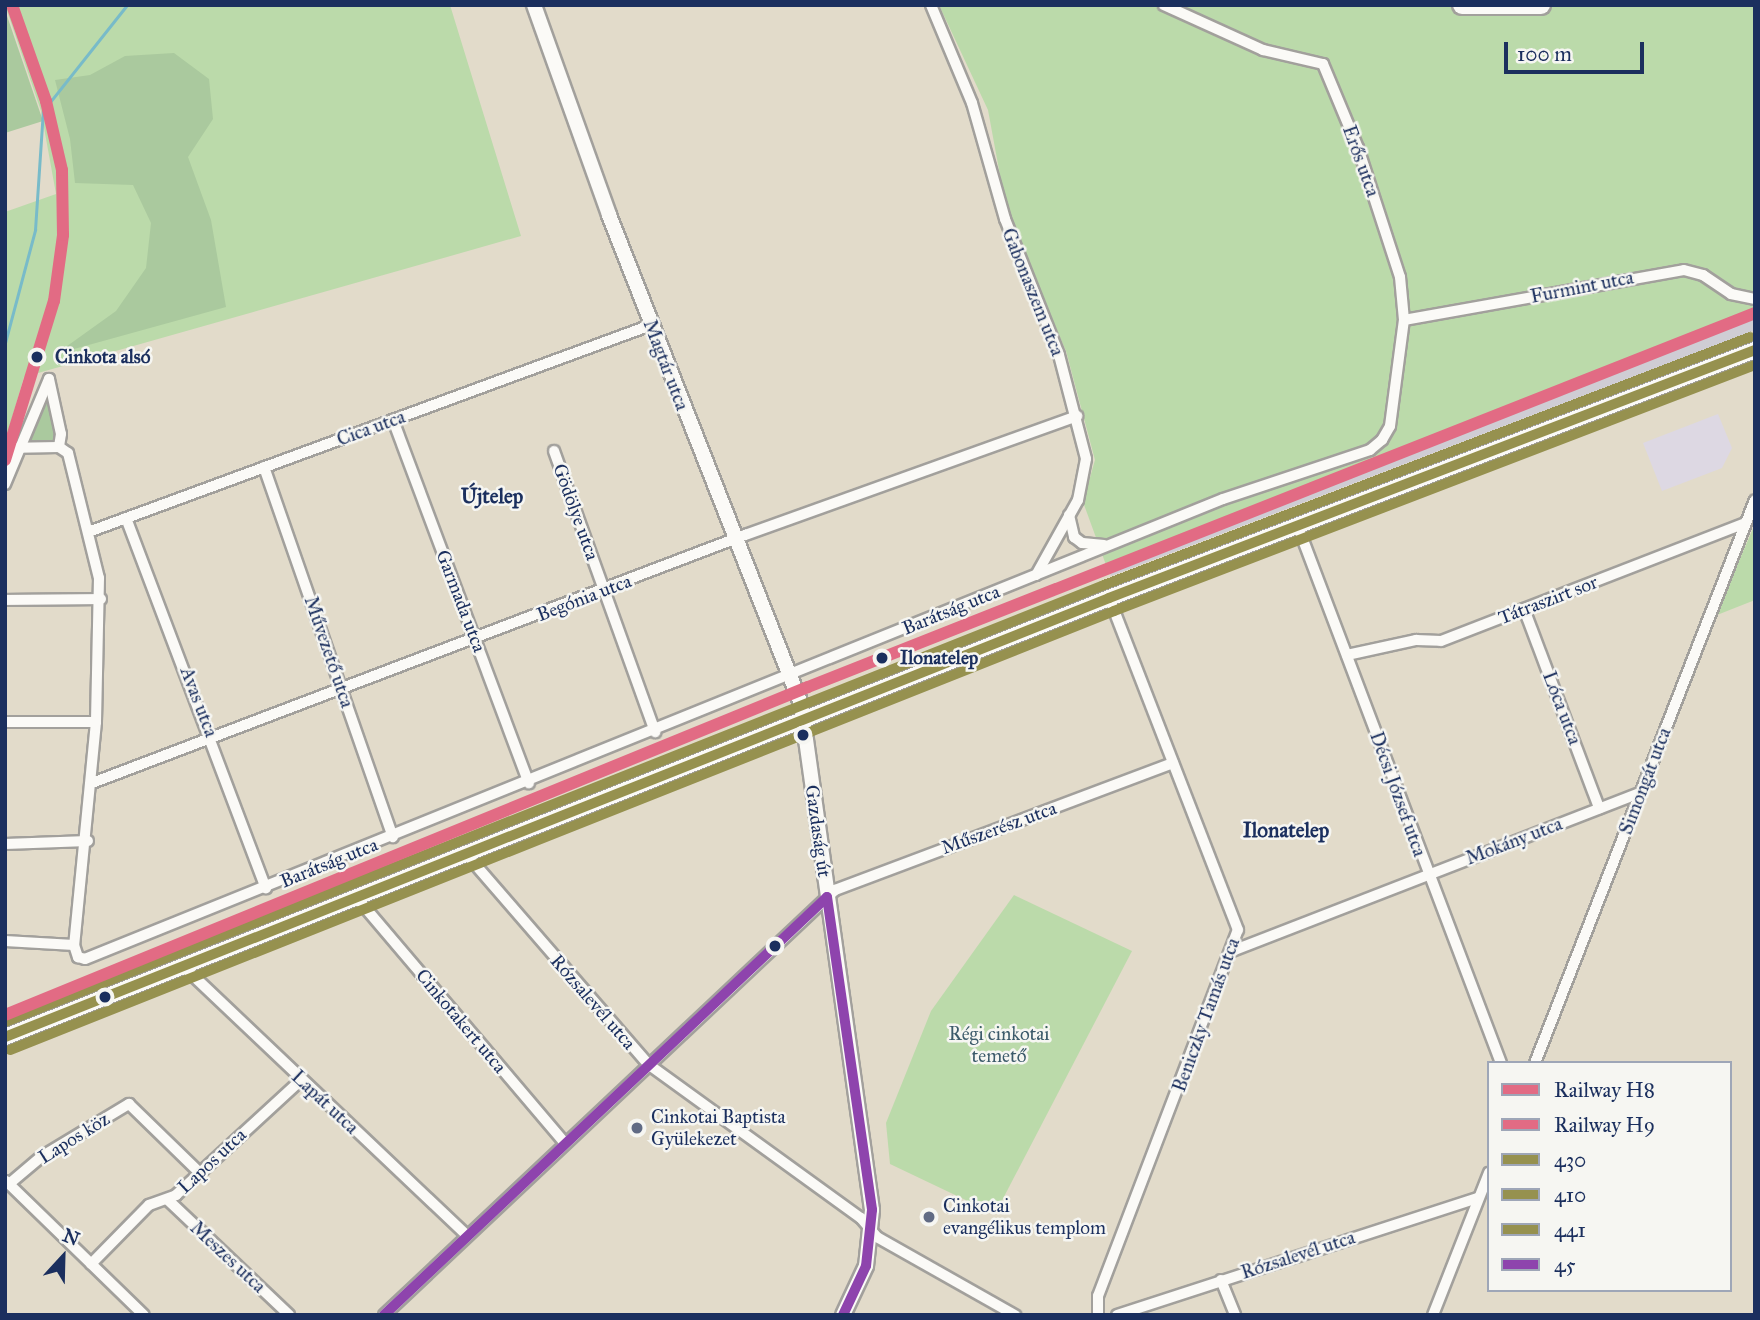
<!DOCTYPE html>
<html>
<head>
<meta charset="utf-8">
<style>
	body { margin:0 }
	#map { position:relative; width:1760px; height:1320px; overflow:hidden; background:#e2dbca; font-family:"IM FELL Great Primer",serif }
	div>[style] { position:absolute }
	.built>* { inset:0; background:#ddd8e3 }
	.industrial>* { inset:0; background:#cfcdd4 }
	.green>* { inset:0; background:#bbdaaa }
	.forest>* { inset:0; background:#aac99e }
	.stream>* { height:2.5px; margin:-1.25px; padding:0 1.25px; transform-origin:1.25px; border-radius:1.25px; background:#78bbc9 }
	.roads { filter:drop-shadow(2px 0 #a2a09c) drop-shadow(-2px 0 #a2a09c) drop-shadow(0 2px #a2a09c) drop-shadow(0 -2px #a2a09c) }
	.street>* { height:10px; margin:-5px; padding:0 5px; transform-origin:5px; border-radius:5px; background:#fbfaf7 }
	.secondary>* { height:14px; margin:-7px; padding:0 7px; transform-origin:7px; border-radius:7px; background:#fbfaf7 }
	.primary>* { height:16px; margin:-8px; padding:0 8px; transform-origin:8px; border-radius:8px; background:#fbfaf7 }
	.highway>* { height:18px; margin:-9px; padding:0 9px; transform-origin:9px; border-radius:9px; background:#fbfaf7 }
	.bus-1>* { height:10px; margin:-5px; padding:0 5px; transform-origin:5px; border-radius:5px; background:#96914f }
	.bus-2>* { height:10px; margin:-5px; padding:0 5px; transform-origin:5px; border-radius:5px; background:#96914f }
	.bus-3>* { height:10px; margin:-5px; padding:0 5px; transform-origin:5px; border-radius:5px; background:#96914f }
	.bus-4>* { height:10px; margin:-5px; padding:0 5px; transform-origin:5px; border-radius:5px; background:#8e44ad }
	.rail-1>* { height:12px; margin:-6px; padding:0 6px; transform-origin:6px; border-radius:6px; background:#e26b84 }
	.rail-2>* { height:12px; margin:-6px; padding:0 6px; transform-origin:6px; border-radius:6px; background:#e26b84 }
	.dots>* { width:19px; height:19px; translate:-50% -50%; box-sizing:border-box; border:4px solid #f6f6f2; border-radius:50% }
	span { translate:-50% -50%; white-space:nowrap; text-align:center; line-height:1.15; -webkit-text-stroke:5px #f6f6f2; paint-order:stroke }
	.street-label { font-size:19px; color:#1b2f5e }
	.stop-label { font-size:19px; color:#1b2f5e; font-weight:700 }
	.left { translate:0 -50%; text-align:left }
	.park-label { font-size:19px; color:#3b5a6a }
	.poi-label { font-size:19px; color:#1b2f5e }
	.neighbourhood-label { font-size:21px; color:#1b2f5e; font-weight:700 }
	.frame { position:absolute; inset:0; border:7px solid #1b2f5e; pointer-events:none }
	.legend { position:absolute; left:1487px; top:1061px; width:245px; height:231px; box-sizing:border-box; background:#f6f6f2; border:2px solid #9ea6b7; margin:0; padding:9px 12px; list-style:none; font-size:21px; color:#1b2f5e }
	.legend li { display:flex; align-items:center; gap:14px; height:35px }
	.legend b { width:35px; border:2px solid #9ea6b7 }
	.north { position:absolute; left:28px; top:1222px; width:70px; height:70px; -webkit-text-stroke:5px #f6f6f2; paint-order:stroke; rotate:22deg; font-size:19px; font-weight:700; line-height:28px; text-align:center; color:#1b2f5e }
	.north::after { content:''; display:block; margin:auto; width:24px; height:32px; background:#1b2f5e; clip-path:polygon(50% 0,100% 100%,50% 72%,0 100%) }
	.scale { position:absolute; left:1504px; top:42px; width:140px; height:32px; box-sizing:border-box; border:4px solid #1b2f5e; border-top:0; padding-left:9px; font-size:21px; line-height:24px; white-space:nowrap; color:#1b2f5e; -webkit-text-stroke:5px #f6f6f2; paint-order:stroke }
</style>
</head>
<body>
<div id="map">
	<div class="built">
		<i style="clip-path:polygon(1718px 414px,1732px 448px,1722px 468px,1662px 491px,1643px 443px)"></i>
	</div>
	<div class="industrial">
		<i style="clip-path:polygon(1755px 310px,1755px 330px,1111px 576px,1106px 565px)"></i>
	</div>
	<div class="green">
		<i style="clip-path:polygon(5px 5px,450px 5px,521px 236px,24px 377px,5px 442px,5px 212px,56px 194px,41px 111px)"></i>
		<i style="clip-path:polygon(939px 5px,1755px 5px,1755px 310px,1106px 565px,1083px 502px,1095px 460px,1066px 351px,1022px 250px,1002px 186px,988px 110px)"></i>
		<i style="clip-path:polygon(1755px 524px,1755px 600px,1717px 615px,1738px 563px)"></i>
		<i style="clip-path:polygon(1014px 895px,1132px 951px,995px 1214px,890px 1164px,886px 1123px,931px 1011px)"></i>
	</div>
	<div class="forest">
		<i style="clip-path:polygon(5px 10px,43px 121px,5px 133px)"></i>
		<i style="clip-path:polygon(174px 53px,209px 79px,213px 119px,188px 157px,211px 220px,226px 307px,56px 354px,116px 311px,146px 268px,151px 223px,133px 185px,75px 183px,70px 139px,55px 80px,90px 75px,125px 56px)"></i>
		<i style="clip-path:polygon(46px 395px,58px 436px,52px 442px,26px 442px)"></i>
	</div>
	<div class="stream">
		<i style="left:5px;top:343px;width:117px;rotate:-75.1deg"></i>
		<i style="left:35px;top:230px;width:119px;rotate:-86.2deg"></i>
		<i style="left:43px;top:111px;width:135px;rotate:-51.6deg"></i>
	</div>
	<div class="roads">
		<div class="street">
			<i style="left:931px;top:5px;width:106px;rotate:67.3deg"></i>
			<i style="left:972px;top:103px;width:121px;rotate:74.1deg"></i>
			<i style="left:1005px;top:219px;width:146px;rotate:68.3deg"></i>
			<i style="left:1059px;top:355px;width:107px;rotate:75.4deg"></i>
			<i style="left:1086px;top:459px;width:42px;rotate:101deg"></i>
			<i style="left:1078px;top:500px;width:86px;rotate:119.2deg"></i>
			<i style="left:1404px;top:320px;width:284px;rotate:-10.1deg"></i>
			<i style="left:1684px;top:270px;width:20px;rotate:15deg"></i>
			<i style="left:1703px;top:275px;width:34px;rotate:34deg"></i>
			<i style="left:1731px;top:294px;width:25px;rotate:12deg"></i>
			<i style="left:49px;top:379px;width:56px;rotate:77.7deg"></i>
			<i style="left:61px;top:434px;width:13px;rotate:99deg"></i>
			<i style="left:393px;top:420px;width:388px;rotate:69.5deg"></i>
			<i style="left:5px;top:448px;width:54px;rotate:-1.1deg"></i>
			<i style="left:59px;top:447px;width:11px;rotate:34deg"></i>
			<i style="left:68px;top:453px;width:129px;rotate:76.1deg"></i>
			<i style="left:99px;top:578px;width:144px;rotate:91.2deg"></i>
			<i style="left:96px;top:722px;width:224px;rotate:95.6deg"></i>
			<i style="left:74px;top:945px;width:13px;rotate:72deg"></i>
			<i style="left:78px;top:957px;width:7px;rotate:16deg"></i>
			<i style="left:85px;top:959px;width:1227px;rotate:-22.01deg"></i>
			<i style="left:1223px;top:499px;width:155px;rotate:-18.4deg"></i>
			<i style="left:1370px;top:450px;width:16px;rotate:-40deg"></i>
			<i style="left:1382px;top:440px;width:16px;rotate:-60deg"></i>
			<i style="left:1390px;top:426px;width:107px;rotate:-82.5deg"></i>
			<i style="left:1404px;top:320px;width:43px;rotate:-95.3deg"></i>
			<i style="left:1400px;top:277px;width:136px;rotate:-108deg"></i>
			<i style="left:1358px;top:148px;width:91px;rotate:-112.6deg"></i>
			<i style="left:1323px;top:64px;width:62px;rotate:-166.9deg"></i>
			<i style="left:1263px;top:50px;width:109px;rotate:-155.6deg"></i>
			<i style="left:554px;top:451px;width:299px;rotate:70.2deg"></i>
			<i style="left:264px;top:467px;width:392px;rotate:70.8deg"></i>
			<i style="left:5px;top:484px;width:114px;rotate:-67.3deg"></i>
			<i style="left:1069px;top:515px;width:23px;rotate:77deg"></i>
			<i style="left:1074px;top:537px;width:10px;rotate:37deg"></i>
			<i style="left:1082px;top:543px;width:22px;rotate:5deg"></i>
			<i style="left:126px;top:518px;width:396px;rotate:69.3deg"></i>
			<i style="left:1297px;top:524px;width:576px;rotate:69.27deg"></i>
			<i style="left:91px;top:531px;width:597px;rotate:-20.2deg"></i>
			<i style="left:5px;top:600px;width:96px;rotate:-0.6deg"></i>
			<i style="left:1524px;top:609px;width:213px;rotate:69.3deg"></i>
			<i style="left:1347px;top:655px;width:71px;rotate:-12.3deg"></i>
			<i style="left:1416px;top:640px;width:25px;rotate:2deg"></i>
			<i style="left:1441px;top:641px;width:326px;rotate:-21.2deg"></i>
			<i style="left:5px;top:722px;width:91px"></i>
			<i style="left:92px;top:783px;width:699px;rotate:-20.8deg"></i>
			<i style="left:745px;top:535px;width:353px;rotate:-19.7deg"></i>
			<i style="left:5px;top:844px;width:83px;rotate:-2.1deg"></i>
			<i style="left:467px;top:855px;width:276px;rotate:49.1deg"></i>
			<i style="left:648px;top:1064px;width:263px;rotate:35.9deg"></i>
			<i style="left:861px;top:1218px;width:25px;rotate:50deg"></i>
			<i style="left:877px;top:1237px;width:159px;rotate:29.5deg"></i>
			<i style="left:357px;top:898px;width:321px;rotate:49.7deg"></i>
			<i style="left:5px;top:941px;width:69px;rotate:3.3deg"></i>
			<i style="left:1232px;top:951px;width:438px;rotate:-21.2deg"></i>
			<i style="left:184px;top:967px;width:390px;rotate:43.5deg"></i>
			<i style="left:1535px;top:1063px;width:604px;rotate:-68.66deg"></i>
			<i style="left:6px;top:1181px;width:192px;rotate:44.2deg"></i>
			<i style="left:9px;top:1184px;width:42px;rotate:-40.2deg"></i>
			<i style="left:41px;top:1157px;width:103px;rotate:-31.1deg"></i>
			<i style="left:129px;top:1104px;width:98px;rotate:44.2deg"></i>
			<i style="left:168px;top:1200px;width:167px;rotate:43.5deg"></i>
			<i style="left:91px;top:1264px;width:83px;rotate:-45.5deg"></i>
			<i style="left:149px;top:1205px;width:29px;rotate:-20deg"></i>
			<i style="left:176px;top:1195px;width:170px;rotate:-42.6deg"></i>
			<i style="left:1221px;top:1280px;width:38px;rotate:68deg"></i>
			<i style="left:384px;top:1315px;width:620px;rotate:-43.3deg"></i>
			<i style="left:835px;top:890px;width:361px;rotate:-20.6deg"></i>
			<i style="left:1098px;top:1315px;width:19px;rotate:-90deg"></i>
			<i style="left:1098px;top:1296px;width:392px;rotate:-69.1deg"></i>
			<i style="left:1238px;top:930px;width:356px;rotate:-111.2deg"></i>
			<i style="left:1117px;top:1315px;width:379px;rotate:-18deg"></i>
			<i style="left:1433px;top:1315px;width:153px;rotate:-68.5deg"></i>
		</div>
		<div class="secondary">
			<i style="left:534px;top:5px;width:223px;rotate:70.3deg"></i>
			<i style="left:609px;top:215px;width:525px;rotate:68.56deg"></i>
			<i style="left:801px;top:704px;width:511px;rotate:82.01deg"></i>
			<i style="left:872px;top:1210px;width:56px;rotate:96.1deg"></i>
			<i style="left:866px;top:1266px;width:54px;rotate:115.1deg"></i>
		</div>
		<div class="primary">
			<i style="left:5px;top:1037px;width:1188px;rotate:-21.68deg"></i>
			<i style="left:1109px;top:598px;width:692px;rotate:-21deg"></i>
		</div>
		<div class="highway">
			<i style="left:1462px;top:5px;width:79px"></i>
		</div>
	</div>
	<div class="bus-1">
		<i style="left:5px;top:1037px;width:1188px;rotate:-21.68deg"></i>
		<i style="left:1109px;top:598px;width:692px;rotate:-21deg"></i>
	</div>
	<div class="bus-2">
		<i style="left:10px;top:1050px;width:1188px;rotate:-21.68deg"></i>
		<i style="left:1114px;top:611px;width:687px;rotate:-21deg"></i>
	</div>
	<div class="bus-3">
		<i style="left:5px;top:1022px;width:1183px;rotate:-21.68deg"></i>
		<i style="left:1104px;top:585px;width:692px;rotate:-21deg"></i>
	</div>
	<div class="bus-4">
		<i style="left:827px;top:897px;width:316px;rotate:81.8deg"></i>
		<i style="left:872px;top:1210px;width:56px;rotate:96.1deg"></i>
		<i style="left:866px;top:1266px;width:54px;rotate:115.1deg"></i>
		<i style="left:384px;top:1315px;width:609px;rotate:-43.34deg"></i>
	</div>
	<div class="rail-1">
		<i style="left:5px;top:1015px;width:867px;rotate:-22.22deg"></i>
		<i style="left:808px;top:687px;width:1018px;rotate:-21.55deg"></i>
	</div>
	<div class="rail-2">
		<i style="left:5px;top:460px;width:166px;rotate:-72.9deg"></i>
		<i style="left:54px;top:301px;width:67px;rotate:-82.2deg"></i>
		<i style="left:63px;top:235px;width:65px;rotate:-90.9deg"></i>
		<i style="left:62px;top:170px;width:71px;rotate:-103.1deg"></i>
		<i style="left:46px;top:101px;width:102px;rotate:-109.5deg"></i>
	</div>
	<div class="dots">
		<i style="left:37px;top:357px;background:#1b2f5e"></i>
		<i style="left:882px;top:658px;background:#1b2f5e"></i>
		<i style="left:803px;top:735px;background:#1b2f5e"></i>
		<i style="left:775px;top:946px;background:#1b2f5e"></i>
		<i style="left:105px;top:997px;background:#1b2f5e"></i>
		<i style="left:637px;top:1128px;background:#616b84"></i>
		<i style="left:929px;top:1217px;background:#616b84"></i>
	</div>
	<div class="street-label">
		<span style="left:1361px;top:161px;rotate:70deg">Erős utca</span>
		<span style="left:1582px;top:287px;rotate:-11deg">Furmint utca</span>
		<span style="left:1033px;top:292px;rotate:68deg">Gabonaszem utca</span>
		<span style="left:666px;top:365px;rotate:69deg">Magtár utca</span>
		<span style="left:371px;top:428px;rotate:-20deg">Cica utca</span>
		<span style="left:576px;top:512px;rotate:70deg">Gödölye utca</span>
		<span style="left:584px;top:598px;rotate:-21deg">Begónia utca</span>
		<span style="left:1548px;top:600px;rotate:-21deg">Tátraszirt sor</span>
		<span style="left:461px;top:601px;rotate:69deg">Garmada utca</span>
		<span style="left:951px;top:610px;rotate:-22deg">Barátság utca</span>
		<span style="left:329px;top:652px;rotate:71deg">Művezető utca</span>
		<span style="left:199px;top:702px;rotate:69deg">Avas utca</span>
		<span style="left:1562px;top:708px;rotate:69deg">Lóca utca</span>
		<span style="left:1645px;top:781px;rotate:-69deg">Simongát utca</span>
		<span style="left:1398px;top:794px;rotate:70deg">Décsi József utca</span>
		<span style="left:999px;top:828px;rotate:-20deg">Műszerész utca</span>
		<span style="left:818px;top:831px;rotate:82deg">Gazdaság út</span>
		<span style="left:1514px;top:841px;rotate:-21deg">Mokány utca</span>
		<span style="left:329px;top:863px;rotate:-22deg">Barátság utca</span>
		<span style="left:593px;top:1002px;rotate:49deg">Rózsalevél utca</span>
		<span style="left:1206px;top:1015px;rotate:-70deg">Beniczky Tamás utca</span>
		<span style="left:461px;top:1021px;rotate:50deg">Cinkotakert utca</span>
		<span style="left:325px;top:1102px;rotate:43deg">Lapát utca</span>
		<span style="left:74px;top:1138px;rotate:-32deg">Lapos köz</span>
		<span style="left:212px;top:1161px;rotate:-43deg">Lapos utca</span>
		<span style="left:1298px;top:1255px;rotate:-18deg">Rózsalevél utca</span>
		<span style="left:228px;top:1257px;rotate:43deg">Meszes utca</span>
	</div>
	<div class="stop-label">
		<span class="left" style="left:55px;top:357px">Cinkota alsó</span>
		<span class="left" style="left:900px;top:658px">Ilonatelep</span>
	</div>
	<div class="park-label">
		<span style="left:999px;top:1045px">Régi cinkotai<br>temető</span>
	</div>
	<div class="poi-label">
		<span class="left" style="left:651px;top:1128px">Cinkotai Baptista<br>Gyülekezet</span>
		<span class="left" style="left:943px;top:1217px">Cinkotai<br>evangélikus templom</span>
	</div>
	<div class="neighbourhood-label">
		<span style="left:492px;top:496px">Újtelep</span>
		<span style="left:1286px;top:830px">Ilonatelep</span>
	</div>
	<div class="frame"></div>
	<ul class="legend">
	<li><b style="height:9px;background:#e26b84"></b>Railway H8</li>
	<li><b style="height:9px;background:#e26b84"></b>Railway H9</li>
	<li><b style="height:9px;background:#96914f"></b>430</li>
	<li><b style="height:9px;background:#96914f"></b>410</li>
	<li><b style="height:9px;background:#96914f"></b>441</li>
	<li><b style="height:9px;background:#8e44ad"></b>45</li>
	</ul>
	<div class="north">N</div>
	<div class="scale">100 m</div>
</div>
</body>
</html>
